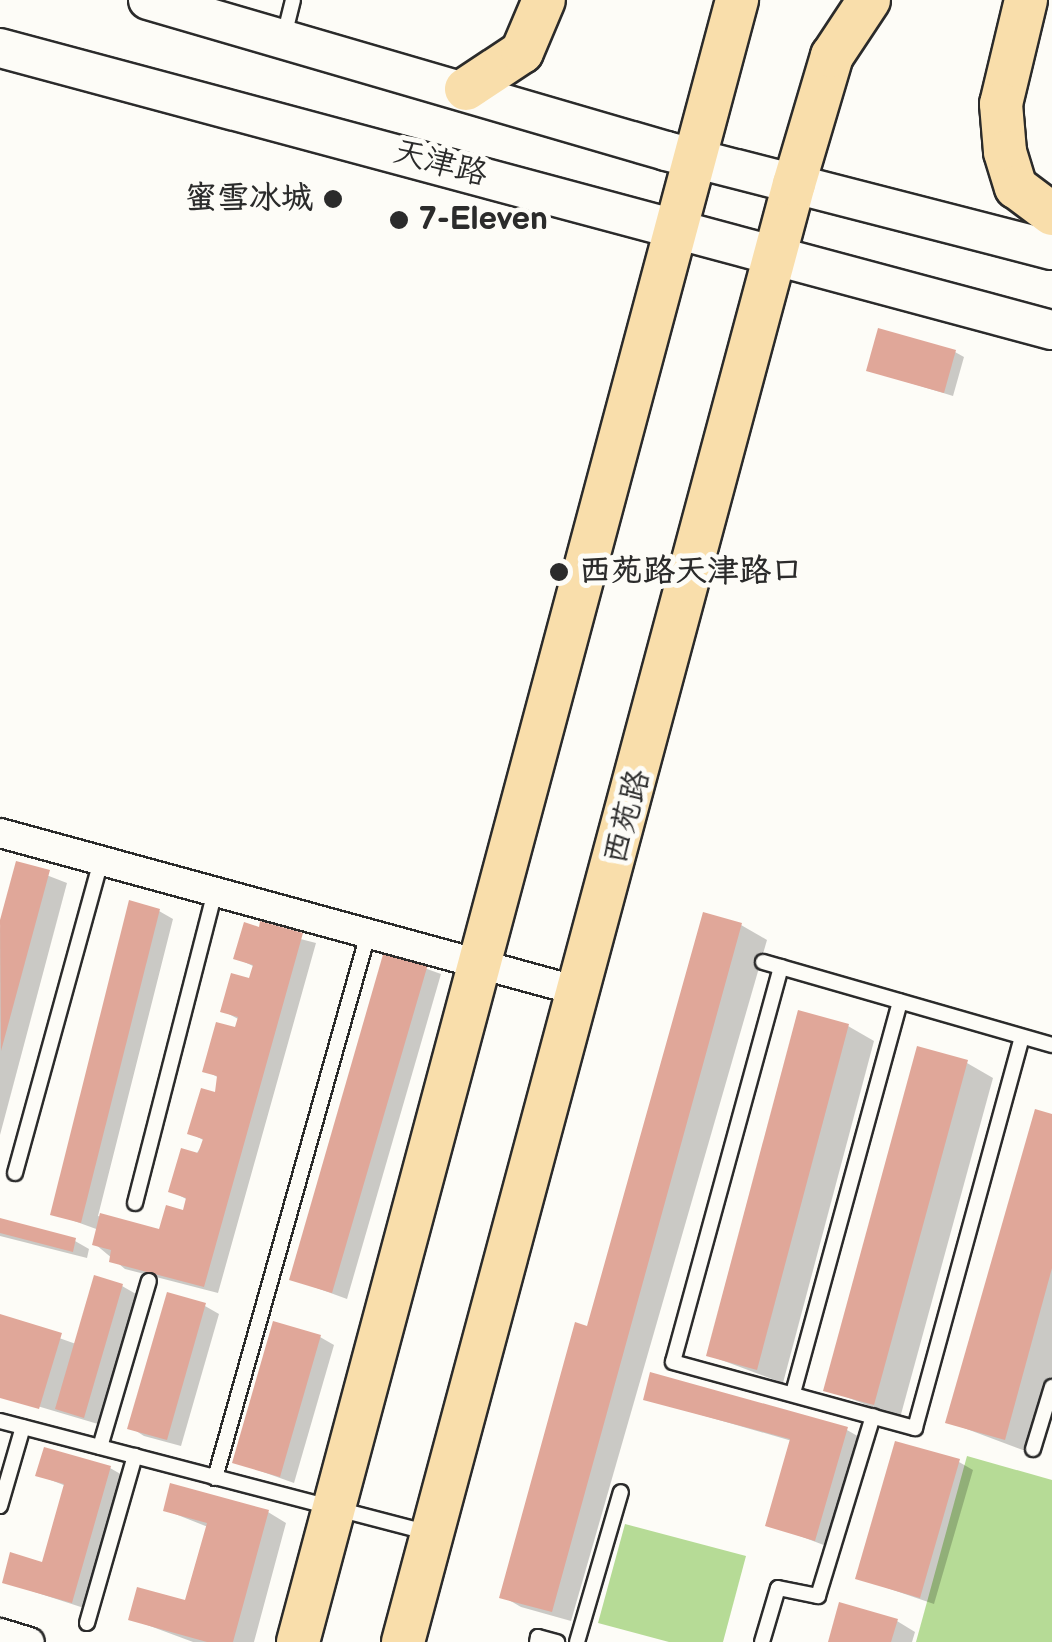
<!DOCTYPE html>
<html>
<head>
<meta charset="utf-8">
<style>
	body { margin:0 }
	#map { position:relative; width:1052px; height:1642px; overflow:hidden; background:#fdfcf7; font-family:"Balsamiq Sans","LXGW WenKai TC",sans-serif }
	div>[style] { position:absolute }
	.green>* { inset:0; background:#b6db96 }
	.shadow>* { inset:0; background:#0003 }
	.building>* { inset:0; background:#e0a799 }
	.roads { filter:drop-shadow(2px 0 #2b2b2b) drop-shadow(-2px 0 #2b2b2b) drop-shadow(0 2px #2b2b2b) drop-shadow(0 -2px #2b2b2b) }
	.lane>* { height:14px; margin:-7px; padding:0 7px; transform-origin:7px; border-radius:7px; background:#fdfcf7 }
	.street>* { height:28px; margin:-14px; padding:0 14px; transform-origin:14px; border-radius:14px; background:#fdfcf7 }
	.secondary>* { height:38px; margin:-19px; padding:0 19px; transform-origin:19px; border-radius:19px; background:#fdfcf7 }
	.primary>* { height:42px; margin:-21px; padding:0 21px; transform-origin:21px; border-radius:21px; background:#f9deab }
	.dots>* { width:28px; height:28px; translate:-50% -50%; box-sizing:border-box; border:5px solid #fdfcf7; border-radius:50% }
	span { translate:-50% -50%; white-space:nowrap; text-align:center; line-height:1.15; -webkit-text-stroke:10px #fdfcf7; paint-order:stroke }
	.street-label { font-size:32px; color:#2b2b2b }
	.poi-label { font-size:32px; color:#2b2b2b; font-weight:700 }
	.right { translate:-100% -50%; text-align:right }
	.left { translate:0 -50%; text-align:left }
</style>
</head>
<body>
<div id="map">
	<div class="green">
		<i style="clip-path:polygon(967px 1456px,1052px 1480px,1052px 1642px,916px 1642px)"></i>
		<i style="clip-path:polygon(625px 1524px,746px 1556px,723px 1642px,669px 1642px,598px 1623px)"></i>
	</div>
	<div class="shadow">
		<i style="clip-path:polygon(955px 352px,964px 357px,953px 396px,868px 370px)"></i>
		<i style="clip-path:polygon(18px 864px,67px 883px,0 1135px,0 930px)"></i>
		<i style="clip-path:polygon(159px 911px,173px 919px,98px 1216px,161px 1232px,185px 1213px,188px 1200px,171px 1191px,205px 1141px,190px 1133px,217px 1095px,219px 1078px,205px 1070px,237px 1030px,240px 1020px,223px 1011px,251px 981px,255px 967px,236px 958px,246px 925px,316px 943px,218px 1293px,125px 1269px,95px 1244px,99px 1230px,52px 1213px)"></i>
		<i style="clip-path:polygon(741px 925px,767px 940px,571px 1621px,521px 1607px,502px 1596px)"></i>
		<i style="clip-path:polygon(385px 954px,441px 974px,347px 1299px,292px 1279px)"></i>
		<i style="clip-path:polygon(848px 1026px,874px 1041px,783px 1383px,708px 1355px)"></i>
		<i style="clip-path:polygon(967px 1063px,993px 1078px,900px 1418px,826px 1389px)"></i>
		<i style="clip-path:polygon(1052px 1117px,1052px 1377px,1031px 1453px,948px 1422px)"></i>
		<i style="clip-path:polygon(0 1221px,75px 1241px,89px 1249px,87px 1258px,0 1236px)"></i>
		<i style="clip-path:polygon(122px 1286px,136px 1294px,98px 1424px,0 1395px,0 1317px,76px 1344px)"></i>
		<i style="clip-path:polygon(205px 1306px,219px 1314px,181px 1446px,144px 1436px,130px 1427px)"></i>
		<i style="clip-path:polygon(320px 1337px,334px 1345px,294px 1483px,235px 1462px)"></i>
		<i style="clip-path:polygon(646px 1399px,847px 1430px,861px 1438px,829px 1547px,768px 1524px,792px 1441px)"></i>
		<i style="clip-path:polygon(959px 1462px,973px 1470px,934px 1604px,858px 1578px)"></i>
		<i style="clip-path:polygon(110px 1468px,124px 1476px,87px 1609px,4px 1582px,44px 1565px,66px 1486px,38px 1475px)"></i>
		<i style="clip-path:polygon(165px 1510px,268px 1512px,286px 1523px,254px 1642px,193px 1642px,131px 1619px,187px 1603px,208px 1527px)"></i>
		<i style="clip-path:polygon(897px 1621px,915px 1632px,912px 1642px,831px 1642px)"></i>
	</div>
	<div class="building">
		<i style="clip-path:polygon(878px 328px,956px 350px,944px 393px,866px 371px)"></i>
		<i style="clip-path:polygon(16px 861px,50px 870px,1px 1051px,0 920px)"></i>
		<i style="clip-path:polygon(129px 900px,160px 909px,81px 1223px,50px 1215px)"></i>
		<i style="clip-path:polygon(703px 912px,742px 923px,552px 1612px,499px 1598px,575px 1322px,587px 1326px)"></i>
		<i style="clip-path:polygon(260px 921px,303px 933px,204px 1287px,109px 1262px,111px 1250px,92px 1245px,100px 1213px,159px 1229px,166px 1205px,183px 1210px,186px 1198px,168px 1192px,181px 1148px,198px 1153px,203px 1139px,187px 1134px,201px 1088px,215px 1092px,217px 1076px,202px 1072px,216px 1022px,235px 1027px,238px 1017px,220px 1012px,231px 973px,249px 978px,253px 965px,233px 959px,244px 922px,259px 927px)"></i>
		<i style="clip-path:polygon(384px 951px,428px 964px,332px 1293px,289px 1280px)"></i>
		<i style="clip-path:polygon(798px 1010px,849px 1024px,757px 1370px,706px 1356px)"></i>
		<i style="clip-path:polygon(917px 1046px,968px 1060px,874px 1405px,823px 1391px)"></i>
		<i style="clip-path:polygon(1035px 1109px,1052px 1114px,1052px 1268px,1005px 1440px,945px 1423px)"></i>
		<i style="clip-path:polygon(0 1218px,76px 1238px,73px 1252px,0 1233px)"></i>
		<i style="clip-path:polygon(94px 1275px,123px 1284px,84px 1418px,55px 1409px)"></i>
		<i style="clip-path:polygon(167px 1292px,206px 1303px,167px 1440px,127px 1429px)"></i>
		<i style="clip-path:polygon(0 1314px,62px 1333px,39px 1409px,0 1398px)"></i>
		<i style="clip-path:polygon(273px 1321px,321px 1335px,280px 1477px,232px 1463px)"></i>
		<i style="clip-path:polygon(650px 1372px,848px 1427px,815px 1541px,765px 1526px,790px 1439px,643px 1400px)"></i>
		<i style="clip-path:polygon(895px 1441px,960px 1459px,920px 1598px,855px 1579px)"></i>
		<i style="clip-path:polygon(44px 1447px,111px 1466px,72px 1603px,2px 1583px,10px 1552px,42px 1562px,64px 1484px,35px 1476px)"></i>
		<i style="clip-path:polygon(170px 1483px,269px 1510px,233px 1642px,207px 1642px,128px 1620px,137px 1587px,185px 1600px,207px 1523px,163px 1511px)"></i>
		<i style="clip-path:polygon(839px 1602px,898px 1619px,891px 1642px,828px 1642px)"></i>
	</div>
	<div class="roads">
		<div class="lane">
			<i style="left:284px;top:36px;width:37px;rotate:-76deg"></i>
			<i style="left:763px;top:962px;width:301px;rotate:16deg"></i>
			<i style="left:781px;top:967px;width:409px;rotate:105.3deg"></i>
			<i style="left:673px;top:1362px;width:251px;rotate:15.3deg"></i>
			<i style="left:915px;top:1428px;width:405px;rotate:-74.7deg"></i>
			<i style="left:15px;top:1173px;width:324px;rotate:-74.6deg"></i>
			<i style="left:135px;top:1203px;width:321px;rotate:-75.6deg"></i>
			<i style="left:793px;top:1393px;width:406px;rotate:-74.7deg"></i>
			<i style="left:0;top:1421px;width:444px;rotate:14.6deg"></i>
			<i style="left:100px;top:1447px;width:173px;rotate:-73.6deg"></i>
			<i style="left:1033px;top:1449px;width:65px;rotate:-73deg"></i>
			<i style="left:215px;top:1478px;width:565px;rotate:-74.29deg"></i>
			<i style="left:0;top:1506px;width:82px;rotate:-73.8deg"></i>
			<i style="left:87px;top:1623px;width:174px;rotate:-74deg"></i>
			<i style="left:537px;top:1642px;width:5px;rotate:-79deg"></i>
			<i style="left:538px;top:1637px;width:20px;rotate:15deg"></i>
			<i style="left:577px;top:1642px;width:156px;rotate:-73.7deg"></i>
			<i style="left:762px;top:1642px;width:56px;rotate:-73.5deg"></i>
			<i style="left:778px;top:1588px;width:41px;rotate:11.3deg"></i>
			<i style="left:818px;top:1596px;width:188px;rotate:-73deg"></i>
		</div>
		<div class="street">
			<i style="left:0;top:833px;width:603px;rotate:15.28deg"></i>
			<i style="left:0;top:1633px;width:31px;rotate:17deg"></i>
		</div>
		<div class="secondary">
			<i style="left:148px;top:0;width:540px;rotate:16.25deg"></i>
			<i style="left:666px;top:151px;width:398px;rotate:14.4deg"></i>
			<i style="left:0;top:48px;width:1089px;rotate:15.01deg"></i>
		</div>
		<div class="primary">
			<i style="left:1026px;top:0;width:107px;rotate:103.5deg"></i>
			<i style="left:1001px;top:104px;width:48px;rotate:85.2deg"></i>
			<i style="left:1005px;top:152px;width:37px;rotate:73deg"></i>
			<i style="left:1016px;top:187px;width:45px;rotate:36.9deg"></i>
			<i style="left:466px;top:89px;width:67px;rotate:-33.5deg"></i>
			<i style="left:522px;top:52px;width:56px;rotate:-67.1deg"></i>
			<i style="left:298px;top:1642px;width:1700px;rotate:-75.03deg"></i>
			<i style="left:403px;top:1642px;width:1510px;rotate:-74.99deg"></i>
			<i style="left:794px;top:184px;width:134px;rotate:-73.5deg"></i>
			<i style="left:832px;top:56px;width:67px;rotate:-56.5deg"></i>
		</div>
	</div>
	<div class="dots">
		<i style="left:333px;top:199px;background:#2b2b2b"></i>
		<i style="left:399px;top:220px;background:#2b2b2b"></i>
		<i style="left:559px;top:572px;background:#2b2b2b"></i>
	</div>
	<div class="street-label">
		<span style="left:440px;top:164px;rotate:15deg">天津路</span>
		<span style="left:628px;top:817px;rotate:-75deg">西苑路</span>
	</div>
	<div class="poi-label">
		<span class="right" style="left:313px;top:199px">蜜雪冰城</span>
		<span class="left" style="left:419px;top:220px">7-Eleven</span>
		<span class="left" style="left:579px;top:572px">西苑路天津路口</span>
	</div>
</div>
</body>
</html>
